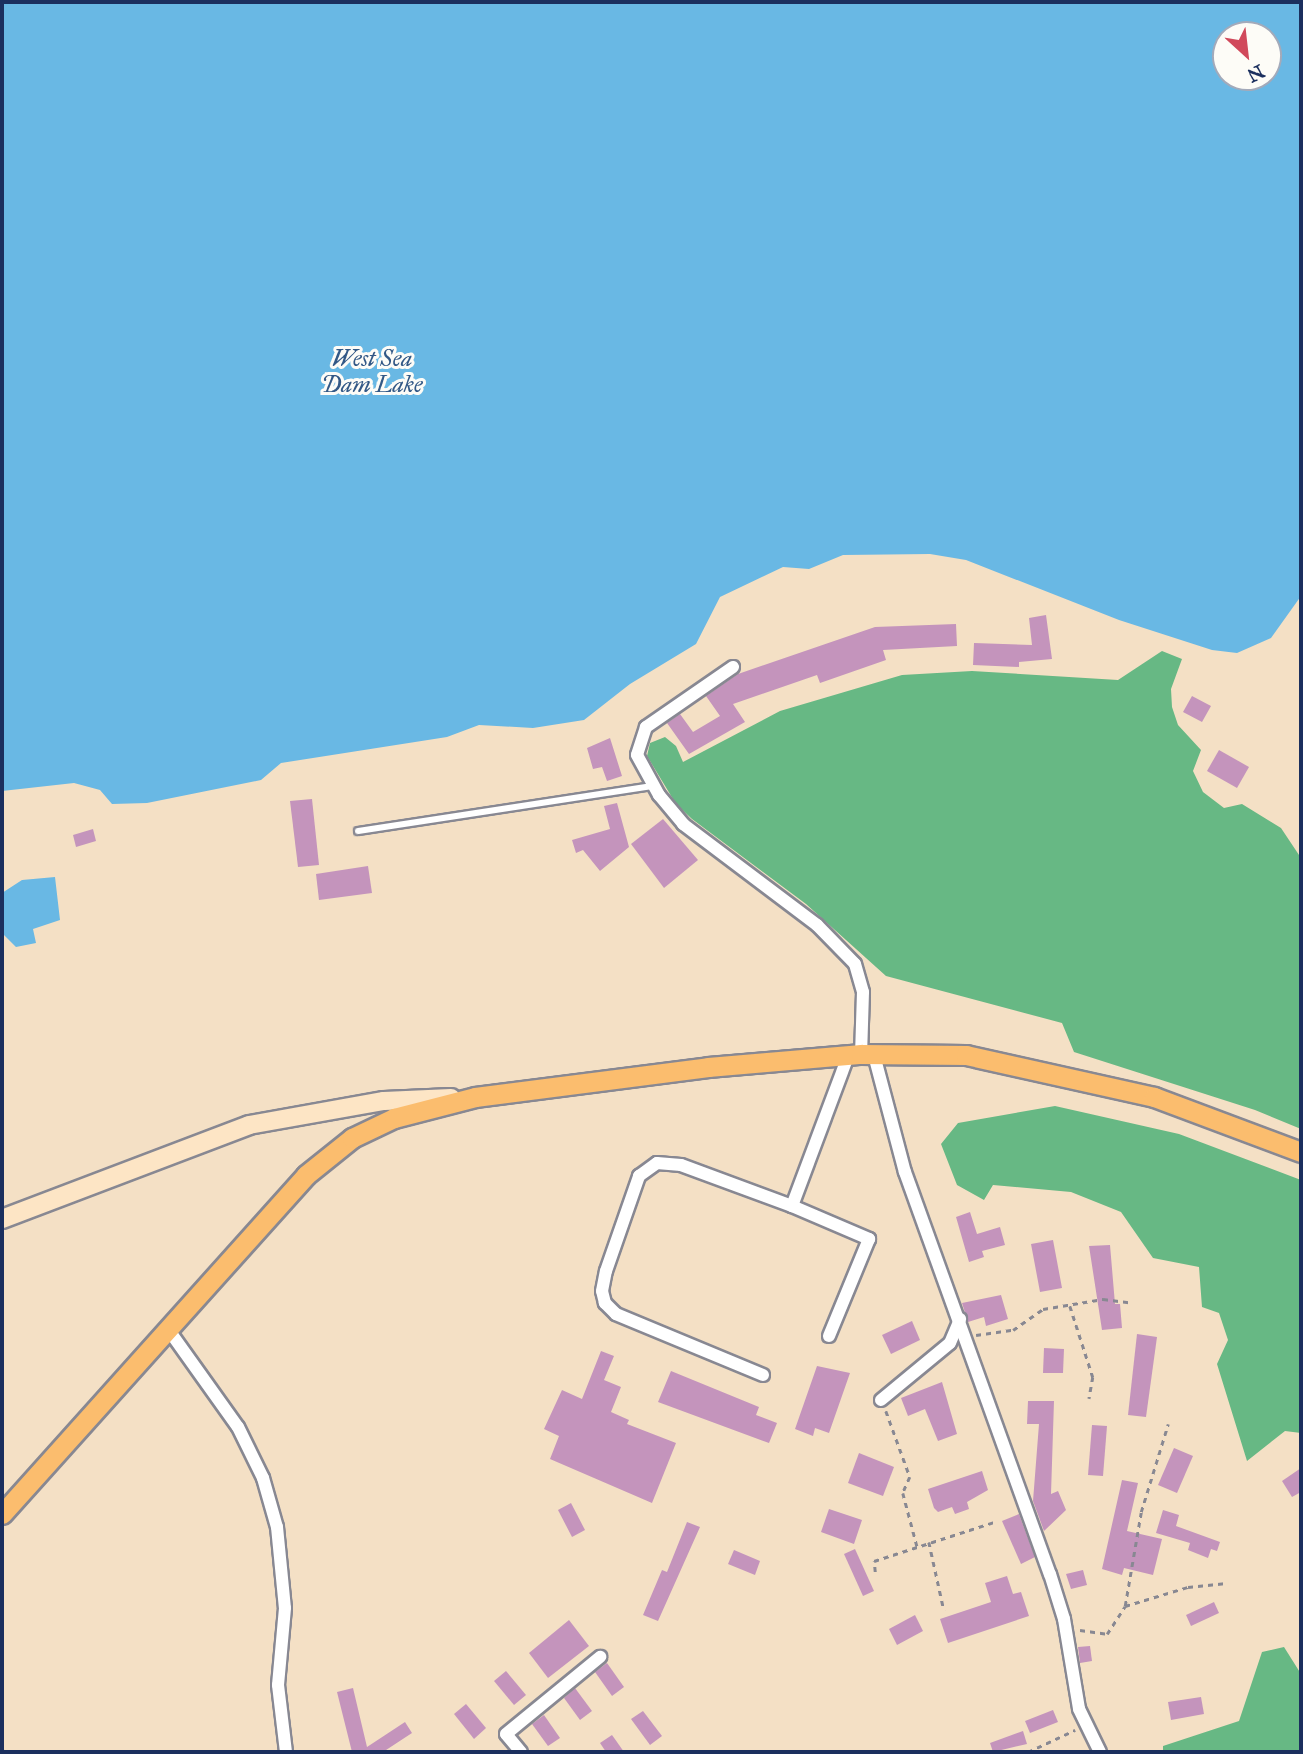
<!DOCTYPE html>
<html>
<head>
<meta charset="utf-8">
<style>
	body { margin:0 }
	#map { position:relative; width:1303px; height:1754px; overflow:hidden; background:#f4e0c5; font-family:"IM FELL Great Primer",serif }
	div>[style] { position:absolute }
	.forest>* { inset:0; background:#67b884 }
	.water>* { inset:0; background:#69b8e4 }
	.stream>* { height:4.5px; margin:-2.25px; padding:0 2.25px; transform-origin:2.25px; border-radius:2.25px; background:#69b8e4 }
	.building>* { inset:0; background:#c494bc }
	.path>* { height:2.5px; margin-top:-1.25px; transform-origin:0; background:repeating-linear-gradient(90deg,#888892 0 5px,transparent 0 10px) }
	.roads { filter:drop-shadow(2px 0 #888892) drop-shadow(-2px 0 #888892) drop-shadow(0 2px #888892) drop-shadow(0 -2px #888892) }
	.service>* { height:6px; margin:-3px; padding:0 3px; transform-origin:3px; border-radius:3px; background:#fff }
	.minor>* { height:12px; margin:-6px; padding:0 6px; transform-origin:6px; border-radius:6px; background:#fff }
	.secondary>* { height:18px; margin:-9px; padding:0 9px; transform-origin:9px; border-radius:9px; background:#fde5c5 }
	.primary>* { height:19px; margin:-9.5px; padding:0 9.5px; transform-origin:9.5px; border-radius:9.5px; background:#fbbd6e }
	span { translate:-50% -50%; white-space:nowrap; text-align:center; line-height:1.15; -webkit-text-stroke:6px #fdfcf7; paint-order:stroke }
	.water-label { font-size:23px; color:#325886; font-style:italic }
	.frame { position:absolute; inset:0; border:4px solid #1b2f5e; pointer-events:none }
	.north { position:absolute; left:1212px; top:21px; width:70px; height:70px; box-sizing:border-box; background:#fdfcf7; border:2px solid #a3aaba; border-radius:50%; rotate:153deg; font-size:19px; font-weight:700; line-height:28px; text-align:center; color:#1b2f5e }
	.north::after { content:''; display:block; margin:auto; width:24px; height:32px; background:#d1495b; clip-path:polygon(50% 0,100% 100%,50% 72%,0 100%) }
</style>
</head>
<body>
<div id="map">
	<div class="forest">
		<i style="clip-path:polygon(1162px 651px,1182px 659px,1171px 689px,1172px 707px,1178px 725px,1201px 750px,1193px 771px,1203px 792px,1224px 808px,1242px 804px,1281px 828px,1301px 858px,1301px 1129px,1255px 1110px,1074px 1052px,1062px 1023px,886px 976px,806px 904px,692px 819px,676px 804px,647px 756px,650px 743px,665px 737px,676px 746px,683px 762px,780px 711px,902px 675px,972px 671px,1118px 680px)"></i>
		<i style="clip-path:polygon(1055px 1106px,1179px 1134px,1301px 1180px,1301px 1433px,1285px 1431px,1247px 1461px,1217px 1364px,1228px 1340px,1219px 1313px,1202px 1307px,1199px 1267px,1153px 1258px,1121px 1212px,1071px 1192px,993px 1185px,984px 1200px,957px 1185px,941px 1144px,958px 1123px)"></i>
		<i style="clip-path:polygon(1284px 1647px,1301px 1674px,1301px 1752px,1163px 1752px,1163px 1746px,1239px 1721px,1262px 1652px)"></i>
	</div>
	<div class="water">
		<i style="clip-path:polygon(evenodd,2px 2px,1301px 2px,1301px 596px,1271px 638px,1237px 653px,1212px 650px,1119px 620px,966px 560px,930px 554px,843px 555px,809px 569px,783px 567px,720px 597px,696px 644px,630px 684px,584px 720px,533px 728px,479px 725px,447px 737px,281px 763px,261px 780px,147px 803px,112px 804px,100px 790px,74px 783px,2px 791px,2px 2px,1226px 35px,1268px 35px,1268px 77px,1226px 77px,1226px 35px)"></i>
		<i style="clip-path:polygon(55px 877px,60px 920px,33px 929px,36px 943px,16px 947px,2px 933px,2px 893px,22px 880px)"></i>
	</div>
	<div class="stream">
		<i style="left:2px;top:1751px;width:2px;rotate:27deg"></i>
	</div>
	<div class="building">
		<i style="clip-path:polygon(1046px 615px,1052px 659px,1019px 662px,1019px 667px,973px 665px,974px 643px,1032px 645px,1029px 618px)"></i>
		<i style="clip-path:polygon(956px 624px,957px 646px,883px 650px,886px 660px,820px 683px,817px 675px,733px 704px,745px 722px,689px 754px,667px 723px,680px 714px,693px 732px,720px 716px,706px 696px,738px 674px,875px 627px)"></i>
		<i style="clip-path:polygon(1192px 696px,1211px 706px,1202px 722px,1183px 712px)"></i>
		<i style="clip-path:polygon(610px 738px,622px 776px,607px 781px,602px 767px,593px 769px,587px 748px)"></i>
		<i style="clip-path:polygon(1219px 750px,1249px 767px,1237px 788px,1207px 771px)"></i>
		<i style="clip-path:polygon(312px 799px,319px 865px,298px 867px,290px 801px)"></i>
		<i style="clip-path:polygon(617px 803px,629px 847px,600px 871px,583px 850px,576px 853px,572px 840px,610px 829px,604px 806px)"></i>
		<i style="clip-path:polygon(663px 819px,698px 860px,664px 888px,631px 844px)"></i>
		<i style="clip-path:polygon(93px 829px,96px 841px,76px 847px,73px 835px)"></i>
		<i style="clip-path:polygon(368px 866px,372px 893px,319px 900px,316px 874px)"></i>
		<i style="clip-path:polygon(970px 1212px,977px 1234px,1000px 1227px,1005px 1245px,982px 1251px,984px 1257px,969px 1262px,956px 1217px)"></i>
		<i style="clip-path:polygon(1053px 1240px,1062px 1288px,1040px 1292px,1031px 1244px)"></i>
		<i style="clip-path:polygon(1110px 1245px,1115px 1304px,1120px 1304px,1122px 1328px,1102px 1330px,1089px 1246px)"></i>
		<i style="clip-path:polygon(1001px 1295px,1008px 1319px,986px 1326px,984px 1317px,968px 1322px,962px 1303px)"></i>
		<i style="clip-path:polygon(912px 1321px,920px 1340px,891px 1354px,882px 1335px)"></i>
		<i style="clip-path:polygon(1137px 1334px,1157px 1337px,1146px 1417px,1128px 1415px)"></i>
		<i style="clip-path:polygon(1044px 1348px,1064px 1349px,1063px 1373px,1043px 1373px)"></i>
		<i style="clip-path:polygon(601px 1351px,614px 1356px,604px 1380px,621px 1387px,611px 1412px,629px 1420px,627px 1424px,676px 1443px,652px 1503px,550px 1459px,559px 1436px,544px 1429px,562px 1390px,582px 1399px)"></i>
		<i style="clip-path:polygon(817px 1366px,850px 1373px,829px 1433px,815px 1428px,813px 1436px,795px 1429px)"></i>
		<i style="clip-path:polygon(671px 1371px,759px 1407px,756px 1415px,777px 1423px,769px 1443px,658px 1402px)"></i>
		<i style="clip-path:polygon(942px 1382px,957px 1434px,938px 1441px,925px 1409px,908px 1416px,901px 1398px)"></i>
		<i style="clip-path:polygon(1028px 1401px,1054px 1401px,1051px 1494px,1058px 1491px,1066px 1510px,1044px 1531px,1033px 1501px,1039px 1424px,1027px 1424px)"></i>
		<i style="clip-path:polygon(1092px 1425px,1107px 1426px,1103px 1476px,1088px 1475px)"></i>
		<i style="clip-path:polygon(1174px 1448px,1193px 1456px,1177px 1493px,1158px 1485px)"></i>
		<i style="clip-path:polygon(859px 1453px,894px 1467px,883px 1496px,848px 1483px)"></i>
		<i style="clip-path:polygon(1301px 1468px,1301px 1492px,1292px 1497px,1282px 1481px)"></i>
		<i style="clip-path:polygon(982px 1471px,988px 1490px,967px 1502px,969px 1509px,955px 1514px,952px 1507px,938px 1512px,934px 1508px,928px 1489px)"></i>
		<i style="clip-path:polygon(1122px 1480px,1138px 1483px,1127px 1531px,1162px 1539px,1153px 1575px,1124px 1568px,1122px 1575px,1102px 1569px)"></i>
		<i style="clip-path:polygon(571px 1503px,585px 1530px,572px 1537px,558px 1510px)"></i>
		<i style="clip-path:polygon(829px 1509px,862px 1520px,854px 1544px,821px 1532px)"></i>
		<i style="clip-path:polygon(1163px 1510px,1179px 1515px,1176px 1526px,1220px 1542px,1217px 1551px,1211px 1549px,1208px 1558px,1188px 1550px,1190px 1543px,1156px 1533px)"></i>
		<i style="clip-path:polygon(1019px 1514px,1035px 1557px,1021px 1564px,1002px 1521px)"></i>
		<i style="clip-path:polygon(687px 1522px,700px 1527px,658px 1621px,643px 1615px,662px 1570px,667px 1572px)"></i>
		<i style="clip-path:polygon(855px 1549px,874px 1591px,863px 1596px,844px 1554px)"></i>
		<i style="clip-path:polygon(734px 1550px,760px 1561px,755px 1575px,728px 1564px)"></i>
		<i style="clip-path:polygon(1083px 1570px,1087px 1585px,1071px 1589px,1066px 1574px)"></i>
		<i style="clip-path:polygon(1007px 1576px,1013px 1594px,1021px 1592px,1029px 1616px,948px 1643px,940px 1619px,991px 1602px,985px 1583px)"></i>
		<i style="clip-path:polygon(1214px 1602px,1219px 1613px,1191px 1626px,1186px 1615px)"></i>
		<i style="clip-path:polygon(915px 1615px,923px 1631px,897px 1645px,889px 1629px)"></i>
		<i style="clip-path:polygon(569px 1620px,589px 1646px,548px 1678px,529px 1653px)"></i>
		<i style="clip-path:polygon(1090px 1646px,1092px 1661px,1080px 1663px,1078px 1647px)"></i>
		<i style="clip-path:polygon(607px 1663px,624px 1687px,612px 1696px,595px 1672px)"></i>
		<i style="clip-path:polygon(506px 1671px,526px 1695px,514px 1705px,494px 1681px)"></i>
		<i style="clip-path:polygon(353px 1688px,367px 1747px,405px 1722px,412px 1733px,383px 1752px,352px 1752px,337px 1692px)"></i>
		<i style="clip-path:polygon(575px 1688px,592px 1711px,580px 1720px,564px 1698px)"></i>
		<i style="clip-path:polygon(1201px 1697px,1204px 1714px,1171px 1720px,1168px 1702px)"></i>
		<i style="clip-path:polygon(466px 1704px,486px 1728px,474px 1739px,454px 1714px)"></i>
		<i style="clip-path:polygon(1053px 1710px,1058px 1722px,1030px 1733px,1025px 1721px)"></i>
		<i style="clip-path:polygon(643px 1711px,662px 1736px,650px 1745px,631px 1719px)"></i>
		<i style="clip-path:polygon(544px 1715px,560px 1738px,548px 1746px,532px 1724px)"></i>
		<i style="clip-path:polygon(1023px 1731px,1027px 1744px,993px 1752px,990px 1743px)"></i>
		<i style="clip-path:polygon(612px 1735px,617px 1742px,624px 1752px,606px 1752px,600px 1743px)"></i>
	</div>
	<div class="path">
		<i style="left:1070px;top:1306px;width:75px;rotate:72.1deg"></i>
		<i style="left:1093px;top:1377px;width:22px;rotate:100deg"></i>
		<i style="left:976px;top:1335px;width:37px;rotate:-8deg"></i>
		<i style="left:1013px;top:1330px;width:37px;rotate:-35deg"></i>
		<i style="left:1043px;top:1309px;width:61px;rotate:-9.5deg"></i>
		<i style="left:1103px;top:1299px;width:26px;rotate:7deg"></i>
		<i style="left:886px;top:1411px;width:70px;rotate:70deg"></i>
		<i style="left:910px;top:1477px;width:17px;rotate:114deg"></i>
		<i style="left:903px;top:1493px;width:55px;rotate:75.2deg"></i>
		<i style="left:929px;top:1542px;width:70px;rotate:77.6deg"></i>
		<i style="left:875px;top:1572px;width:11px;rotate:-95deg"></i>
		<i style="left:874px;top:1561px;width:126px;rotate:-18deg"></i>
		<i style="left:1125px;top:1606px;width:66px;rotate:-16.8deg"></i>
		<i style="left:1188px;top:1587px;width:39px;rotate:-6deg"></i>
		<i style="left:1080px;top:1630px;width:27px;rotate:8deg"></i>
		<i style="left:1107px;top:1634px;width:33px;rotate:-57deg"></i>
		<i style="left:1125px;top:1606px;width:95px;rotate:-80.3deg"></i>
		<i style="left:1141px;top:1512px;width:92px;rotate:-72.9deg"></i>
		<i style="left:1028px;top:1752px;width:52px;rotate:-25.1deg"></i>
	</div>
	<div class="roads">
		<div class="service">
			<i style="left:358px;top:831px;width:298px;rotate:-8.7deg"></i>
		</div>
		<div class="minor">
			<i style="left:733px;top:667px;width:106px;rotate:145.4deg"></i>
			<i style="left:646px;top:727px;width:29px;rotate:108deg"></i>
			<i style="left:637px;top:755px;width:46px;rotate:61.2deg"></i>
			<i style="left:659px;top:795px;width:38px;rotate:50deg"></i>
			<i style="left:683px;top:824px;width:168px;rotate:37deg"></i>
			<i style="left:817px;top:925px;width:54px;rotate:45.7deg"></i>
			<i style="left:855px;top:964px;width:29px;rotate:74deg"></i>
			<i style="left:863px;top:992px;width:62px;rotate:91.8deg"></i>
			<i style="left:874px;top:1055px;width:121px;rotate:75.2deg"></i>
			<i style="left:905px;top:1172px;width:427px;rotate:70.2deg"></i>
			<i style="left:1050px;top:1574px;width:47px;rotate:72.7deg"></i>
			<i style="left:1064px;top:1619px;width:91px;rotate:80.5deg"></i>
			<i style="left:1079px;top:1709px;width:48px;rotate:64deg"></i>
			<i style="left:792px;top:1206px;width:84px;rotate:23.2deg"></i>
			<i style="left:869px;top:1239px;width:105px;rotate:112.4deg"></i>
			<i style="left:168px;top:1329px;width:120px;rotate:54.5deg"></i>
			<i style="left:238px;top:1427px;width:57px;rotate:63.9deg"></i>
			<i style="left:263px;top:1478px;width:51px;rotate:74.1deg"></i>
			<i style="left:277px;top:1527px;width:81px;rotate:84.4deg"></i>
			<i style="left:285px;top:1608px;width:77px;rotate:95.2deg"></i>
			<i style="left:278px;top:1685px;width:67px;rotate:83.2deg"></i>
			<i style="left:763px;top:1375px;width:159px;rotate:-157.5deg"></i>
			<i style="left:616px;top:1314px;width:16px;rotate:-135deg"></i>
			<i style="left:605px;top:1303px;width:12px;rotate:-104deg"></i>
			<i style="left:602px;top:1291px;width:20px;rotate:-79deg"></i>
			<i style="left:606px;top:1271px;width:101px;rotate:-70.8deg"></i>
			<i style="left:639px;top:1176px;width:22px;rotate:-36deg"></i>
			<i style="left:657px;top:1163px;width:24px;rotate:5deg"></i>
			<i style="left:681px;top:1165px;width:118px;rotate:20.3deg"></i>
			<i style="left:792px;top:1206px;width:160px;rotate:-69.5deg"></i>
			<i style="left:881px;top:1400px;width:89px;rotate:-39.6deg"></i>
			<i style="left:950px;top:1343px;width:26px;rotate:-67deg"></i>
			<i style="left:521px;top:1752px;width:23px;rotate:-130deg"></i>
			<i style="left:506px;top:1734px;width:122px;rotate:-39.3deg"></i>
		</div>
		<div class="secondary">
			<i style="left:2px;top:1219px;width:264px;rotate:-20.8deg"></i>
			<i style="left:249px;top:1125px;width:137px;rotate:-10.1deg"></i>
			<i style="left:384px;top:1101px;width:67px;rotate:-2.6deg"></i>
		</div>
		<div class="primary">
			<i style="left:2px;top:1514px;width:455px;rotate:-48.1deg"></i>
			<i style="left:306px;top:1175px;width:59px;rotate:-38.8deg"></i>
			<i style="left:352px;top:1138px;width:47px;rotate:-25.5deg"></i>
			<i style="left:394px;top:1118px;width:84px;rotate:-14.5deg"></i>
			<i style="left:475px;top:1097px;width:235px;rotate:-7.3deg"></i>
			<i style="left:708px;top:1067px;width:154px;rotate:-4.9deg"></i>
			<i style="left:861px;top:1054px;width:105px;rotate:0.5deg"></i>
			<i style="left:966px;top:1055px;width:193px;rotate:12.6deg"></i>
			<i style="left:1154px;top:1097px;width:157px;rotate:20.5deg"></i>
		</div>
	</div>
	<div class="water-label">
		<span style="left:372px;top:371px">West Sea<br>Dam Lake</span>
	</div>
	<div class="frame"></div>
	<div class="north">N</div>
</div>
</body>
</html>
